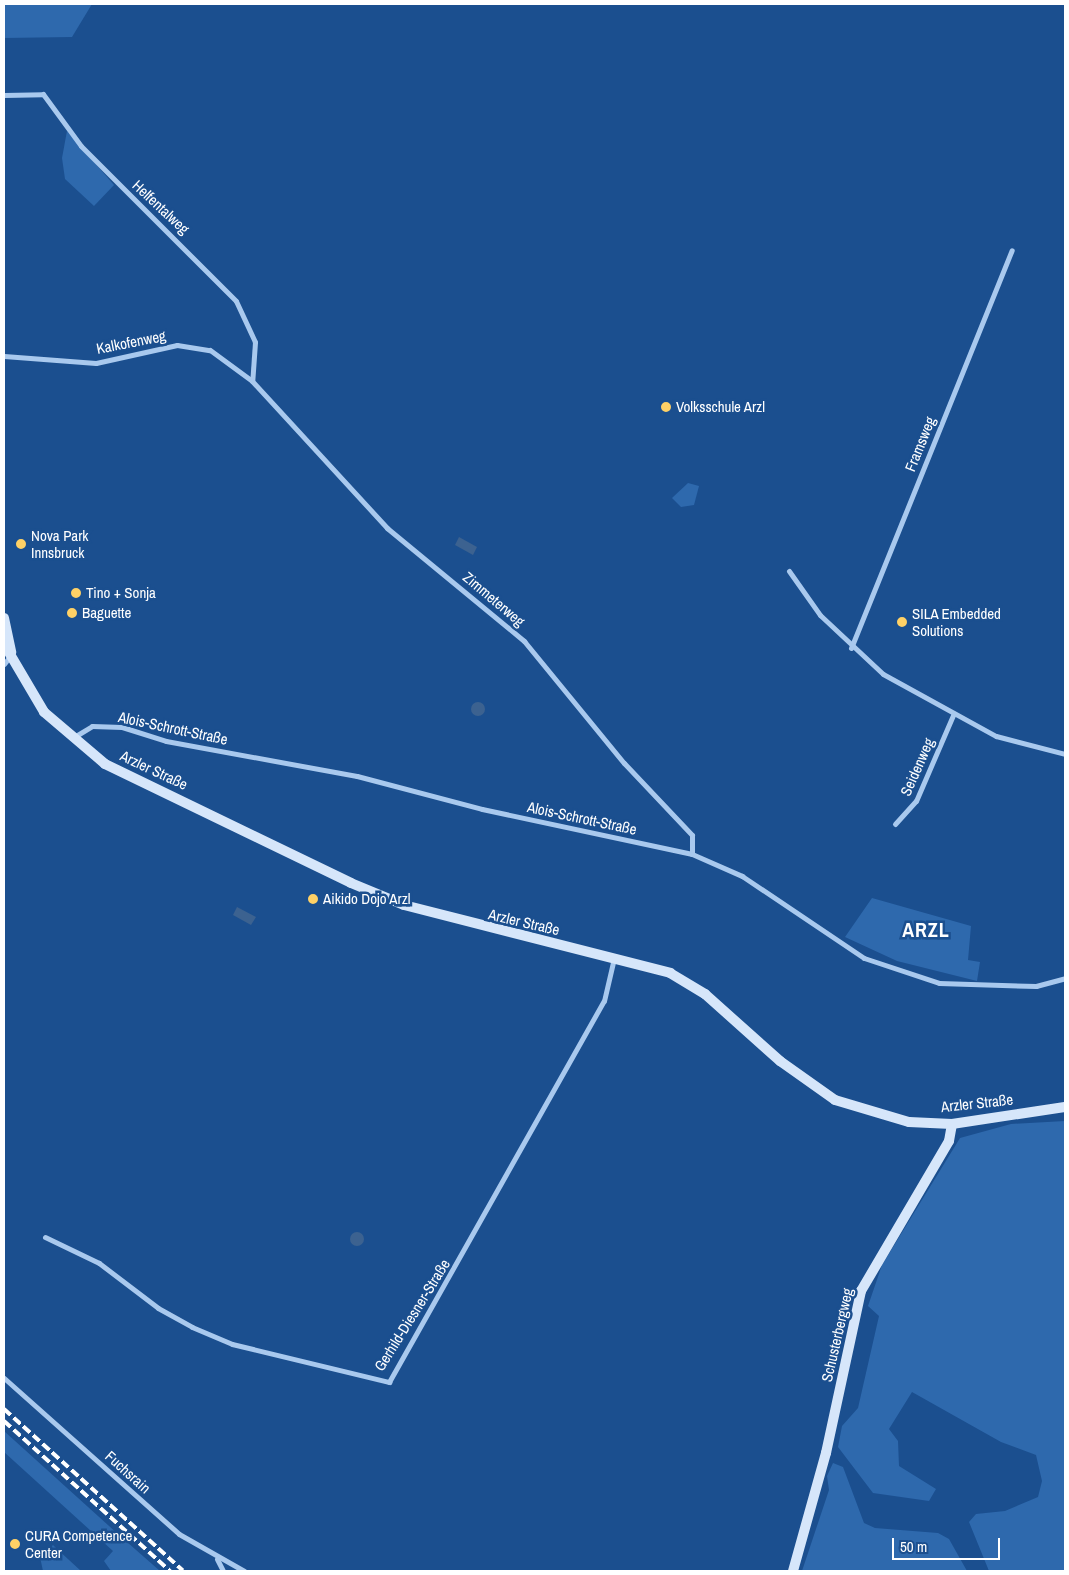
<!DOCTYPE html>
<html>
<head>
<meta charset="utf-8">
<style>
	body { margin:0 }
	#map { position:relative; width:1069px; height:1575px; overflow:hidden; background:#1b4f8f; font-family:"Archivo Narrow",sans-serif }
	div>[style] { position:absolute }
	.green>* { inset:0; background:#2e69ad }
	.water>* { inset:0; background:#3c6290 }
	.round { border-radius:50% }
	.street>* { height:5px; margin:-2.5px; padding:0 2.5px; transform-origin:2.5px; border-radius:2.5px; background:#a9c9ee }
	.secondary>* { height:10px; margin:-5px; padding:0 5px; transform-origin:5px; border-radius:5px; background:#d6e6fa }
	.rail>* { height:4px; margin-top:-2px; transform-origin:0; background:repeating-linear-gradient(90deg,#fff 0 9px,transparent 0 13px) }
	.dots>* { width:14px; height:14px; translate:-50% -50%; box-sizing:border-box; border:2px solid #1b4f8f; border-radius:50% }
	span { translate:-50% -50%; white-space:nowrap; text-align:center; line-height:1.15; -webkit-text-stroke:5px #1b4f8f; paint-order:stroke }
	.street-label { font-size:15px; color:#fff }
	.poi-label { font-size:15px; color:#fff }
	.left { translate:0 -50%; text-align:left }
	.district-label { font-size:20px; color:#fff; font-weight:700; letter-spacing:1px }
	.frame { position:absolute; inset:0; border:5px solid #fff; pointer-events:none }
	.scale { position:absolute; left:892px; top:1538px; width:108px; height:22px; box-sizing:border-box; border:2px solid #fff; border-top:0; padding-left:6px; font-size:15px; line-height:18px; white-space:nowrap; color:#fff; -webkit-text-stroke:4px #1b4f8f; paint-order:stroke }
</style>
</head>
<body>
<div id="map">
	<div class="green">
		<i style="clip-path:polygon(4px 4px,92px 4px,72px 37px,4px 38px)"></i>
		<i style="clip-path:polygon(67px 131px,114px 185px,94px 206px,65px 179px,62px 158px)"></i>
		<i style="clip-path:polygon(688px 483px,699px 486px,694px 505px,681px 507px,672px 498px)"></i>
		<i style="clip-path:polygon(872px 898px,971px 926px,968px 960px,980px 962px,977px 981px,897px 961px,845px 937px)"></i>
		<i style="clip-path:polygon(1065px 1121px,1065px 1571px,989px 1571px,969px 1522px,976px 1514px,1005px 1511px,1038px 1497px,1042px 1481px,1036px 1455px,1001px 1442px,912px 1392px,889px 1429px,898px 1441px,899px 1466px,936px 1489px,929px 1501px,873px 1493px,838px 1447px,842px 1426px,858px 1408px,879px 1316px,868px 1306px,882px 1265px,960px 1138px,1011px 1124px)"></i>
		<i style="clip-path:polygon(4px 1431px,119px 1535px,160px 1571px,111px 1571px,104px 1561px,113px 1551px,4px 1452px)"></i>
		<i style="clip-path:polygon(833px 1463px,843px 1467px,864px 1523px,875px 1528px,938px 1533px,949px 1539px,967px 1571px,802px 1571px,829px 1490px,827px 1476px)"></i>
		<i style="clip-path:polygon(53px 1545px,56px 1548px,81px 1571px,43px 1571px,40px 1557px)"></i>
	</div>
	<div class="water">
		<i style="clip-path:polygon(459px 537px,477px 547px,473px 555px,455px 545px)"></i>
		<i class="round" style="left:471px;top:702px;width:14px;height:14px"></i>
		<i style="clip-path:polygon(237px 907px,256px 917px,251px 925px,233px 915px)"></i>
		<i class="round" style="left:350px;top:1232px;width:14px;height:14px"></i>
	</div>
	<div class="street">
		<i style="left:4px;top:95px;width:39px;rotate:-1deg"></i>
		<i style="left:43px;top:94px;width:64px;rotate:53.8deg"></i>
		<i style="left:81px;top:146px;width:219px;rotate:45deg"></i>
		<i style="left:236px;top:301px;width:45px;rotate:65.1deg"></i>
		<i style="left:255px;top:342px;width:39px;rotate:94deg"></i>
		<i style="left:4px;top:356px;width:92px;rotate:4.4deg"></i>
		<i style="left:96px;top:363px;width:83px;rotate:-12.5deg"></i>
		<i style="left:177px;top:345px;width:33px;rotate:9deg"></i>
		<i style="left:210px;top:350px;width:52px;rotate:36.4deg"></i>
		<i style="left:252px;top:381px;width:200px;rotate:47.4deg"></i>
		<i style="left:387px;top:528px;width:178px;rotate:39.5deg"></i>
		<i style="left:524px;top:641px;width:158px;rotate:50.7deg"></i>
		<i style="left:624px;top:763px;width:99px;rotate:46.6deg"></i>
		<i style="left:692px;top:835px;width:19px;rotate:90deg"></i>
		<i style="left:789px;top:571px;width:54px;rotate:54.8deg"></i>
		<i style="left:820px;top:615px;width:86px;rotate:43.1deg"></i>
		<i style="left:883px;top:674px;width:129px;rotate:28.8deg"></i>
		<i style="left:996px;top:736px;width:71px;rotate:14.6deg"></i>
		<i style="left:851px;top:648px;width:429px;rotate:-68deg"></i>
		<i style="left:4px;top:664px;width:11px;rotate:-52deg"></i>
		<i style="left:74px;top:737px;width:21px;rotate:-31deg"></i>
		<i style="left:92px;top:726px;width:30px;rotate:2deg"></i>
		<i style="left:122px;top:727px;width:46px;rotate:17.7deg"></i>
		<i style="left:166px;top:741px;width:194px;rotate:10.4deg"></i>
		<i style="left:357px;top:776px;width:129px;rotate:14.8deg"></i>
		<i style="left:482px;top:809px;width:215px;rotate:12.1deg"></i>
		<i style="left:692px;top:854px;width:55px;rotate:23.7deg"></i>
		<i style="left:742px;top:876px;width:147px;rotate:33.9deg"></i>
		<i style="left:864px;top:958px;width:79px;rotate:18.4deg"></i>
		<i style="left:939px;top:983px;width:97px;rotate:1.8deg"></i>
		<i style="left:1036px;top:986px;width:30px;rotate:-15deg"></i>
		<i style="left:895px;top:824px;width:31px;rotate:-48deg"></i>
		<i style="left:916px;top:801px;width:94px;rotate:-66.7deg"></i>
		<i style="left:45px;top:1237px;width:60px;rotate:25.7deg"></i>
		<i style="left:99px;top:1263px;width:74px;rotate:37.3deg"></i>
		<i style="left:158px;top:1308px;width:39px;rotate:29deg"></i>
		<i style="left:192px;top:1327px;width:43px;rotate:23deg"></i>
		<i style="left:232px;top:1344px;width:162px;rotate:13.6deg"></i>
		<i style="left:389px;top:1382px;width:437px;rotate:-60.6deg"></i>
		<i style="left:604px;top:1001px;width:44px;rotate:-76.9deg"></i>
		<i style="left:4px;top:1378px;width:234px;rotate:41.7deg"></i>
		<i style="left:179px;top:1534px;width:75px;rotate:29.6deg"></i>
		<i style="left:217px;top:1559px;width:13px;rotate:63deg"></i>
	</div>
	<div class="secondary">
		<i style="left:4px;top:618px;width:35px;rotate:78deg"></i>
		<i style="left:4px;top:644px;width:79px;rotate:59.5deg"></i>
		<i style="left:44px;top:712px;width:80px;rotate:40.4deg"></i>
		<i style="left:105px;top:764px;width:273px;rotate:25.8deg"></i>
		<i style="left:351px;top:883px;width:57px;rotate:22.5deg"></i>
		<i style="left:404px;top:905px;width:275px;rotate:14.3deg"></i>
		<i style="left:670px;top:973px;width:41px;rotate:31deg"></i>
		<i style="left:705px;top:994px;width:101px;rotate:41.8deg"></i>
		<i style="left:780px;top:1061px;width:67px;rotate:35.3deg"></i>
		<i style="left:835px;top:1100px;width:77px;rotate:16.6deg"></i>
		<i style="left:909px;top:1122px;width:43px;rotate:2.7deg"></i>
		<i style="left:952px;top:1124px;width:114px;rotate:-8.6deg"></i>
		<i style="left:793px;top:1571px;width:123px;rotate:-74.4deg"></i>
		<i style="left:826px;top:1453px;width:166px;rotate:-77.8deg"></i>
		<i style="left:861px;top:1291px;width:174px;rotate:-59.6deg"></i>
		<i style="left:949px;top:1141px;width:17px;rotate:-80deg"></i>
	</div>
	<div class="rail">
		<i style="left:4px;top:1409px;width:241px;rotate:42.1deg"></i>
		<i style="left:4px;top:1421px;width:224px;rotate:42.1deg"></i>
	</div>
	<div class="dots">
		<i style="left:666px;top:407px;background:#ffd166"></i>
		<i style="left:21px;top:544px;background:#ffd166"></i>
		<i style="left:76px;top:593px;background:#ffd166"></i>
		<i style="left:72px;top:613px;background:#ffd166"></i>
		<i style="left:902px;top:622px;background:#ffd166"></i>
		<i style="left:313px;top:899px;background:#ffd166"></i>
		<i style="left:15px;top:1544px;background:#ffd166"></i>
	</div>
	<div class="street-label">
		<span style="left:161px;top:207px;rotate:43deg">Helfentalweg</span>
		<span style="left:131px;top:342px;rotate:-11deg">Kalkofenweg</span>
		<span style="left:920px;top:444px;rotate:-68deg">Framsweg</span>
		<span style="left:494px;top:599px;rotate:40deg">Zimmeterweg</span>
		<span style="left:173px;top:728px;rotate:12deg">Alois-Schrott-Straße</span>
		<span style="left:917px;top:767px;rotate:-66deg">Seidenweg</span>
		<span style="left:154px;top:770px;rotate:25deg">Arzler Straße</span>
		<span style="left:582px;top:818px;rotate:12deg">Alois-Schrott-Straße</span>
		<span style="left:524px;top:922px;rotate:13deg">Arzler Straße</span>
		<span style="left:977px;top:1103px;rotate:-6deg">Arzler Straße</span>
		<span style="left:412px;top:1315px;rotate:-58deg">Gerhild-Diesner-Straße</span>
		<span style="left:837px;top:1335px;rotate:-77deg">Schusterbergweg</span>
		<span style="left:128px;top:1472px;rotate:42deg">Fuchsrain</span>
	</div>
	<div class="poi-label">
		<span class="left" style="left:676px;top:407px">Volksschule Arzl</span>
		<span class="left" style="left:31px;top:544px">Nova Park<br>Innsbruck</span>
		<span class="left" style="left:86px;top:593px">Tino + Sonja</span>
		<span class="left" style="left:82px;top:613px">Baguette</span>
		<span class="left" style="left:912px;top:622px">SILA Embedded<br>Solutions</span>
		<span class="left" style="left:323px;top:899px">Aikido Dojo Arzl</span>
		<span class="left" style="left:25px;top:1544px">CURA Competence<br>Center</span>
	</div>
	<div class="district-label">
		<span style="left:926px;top:929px">ARZL</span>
	</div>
	<div class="frame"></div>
	<div class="scale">50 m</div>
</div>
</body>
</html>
